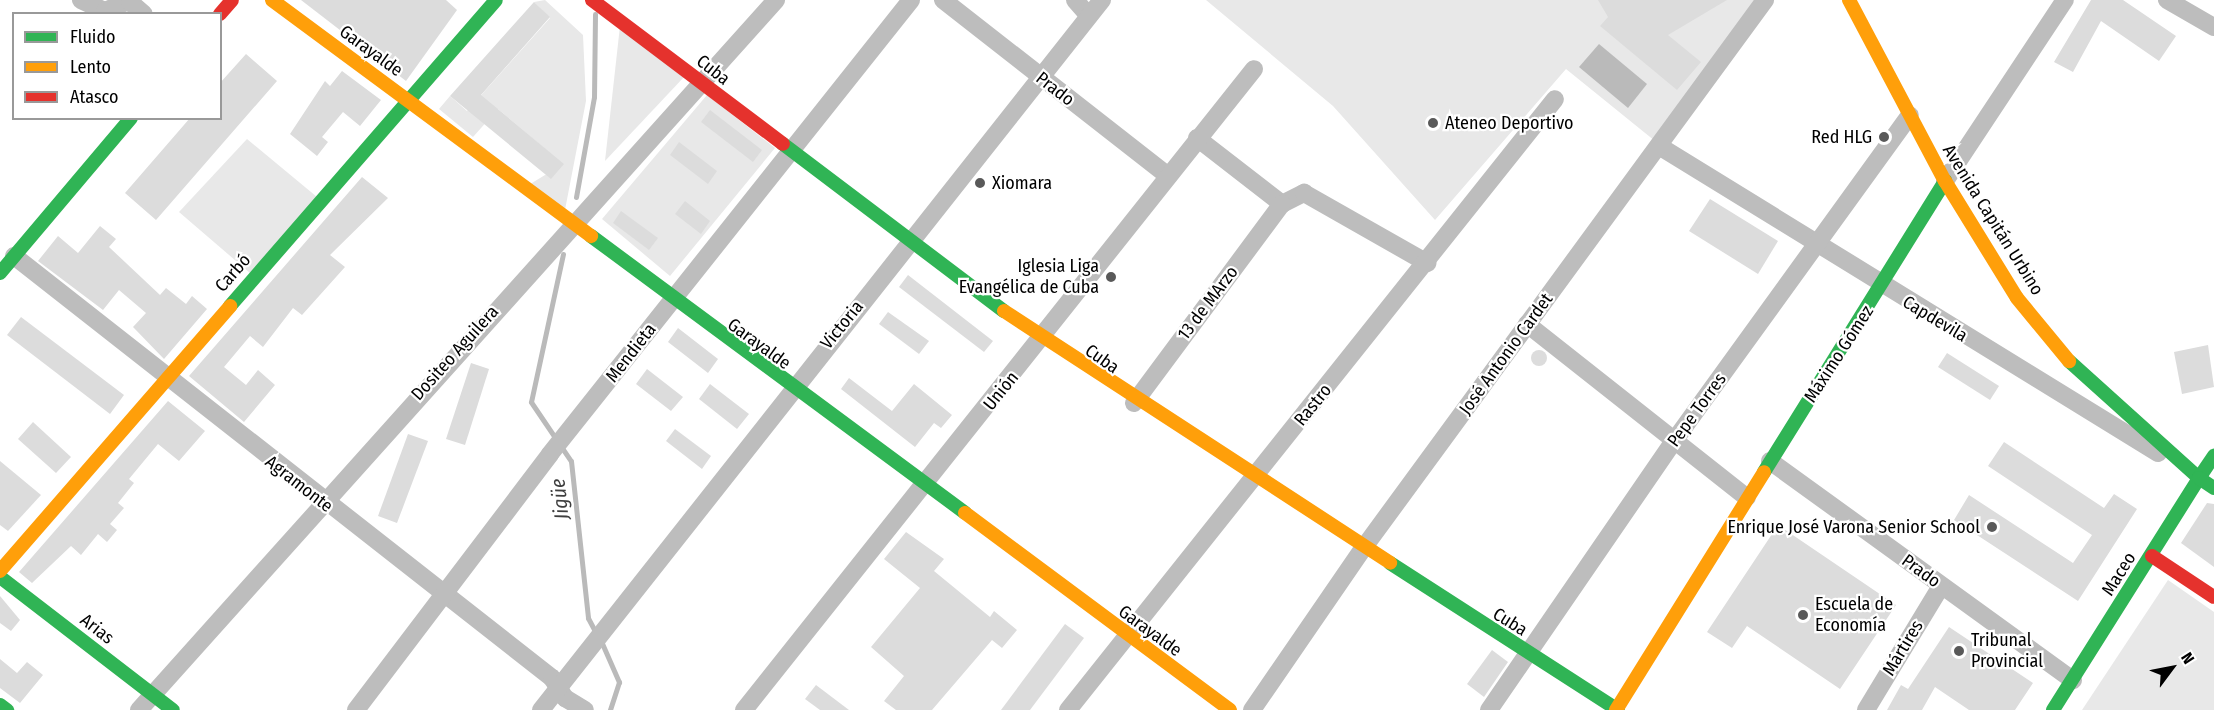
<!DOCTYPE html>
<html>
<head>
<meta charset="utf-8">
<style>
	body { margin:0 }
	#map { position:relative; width:2214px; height:710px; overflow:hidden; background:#fff; font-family:"Fira Sans Condensed",sans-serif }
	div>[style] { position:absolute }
	.green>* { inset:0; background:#e8e8e8 }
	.water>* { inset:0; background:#bababa }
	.stream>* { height:5px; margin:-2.5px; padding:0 2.5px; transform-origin:2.5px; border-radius:2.5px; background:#bababa }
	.building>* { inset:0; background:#dcdcdc }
	.round { border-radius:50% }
	.street>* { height:18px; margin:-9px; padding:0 9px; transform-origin:9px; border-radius:9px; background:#bdbdbd }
	.fast>* { height:14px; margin:-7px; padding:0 7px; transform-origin:7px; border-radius:7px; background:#30b455 }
	.slow>* { height:14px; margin:-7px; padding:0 7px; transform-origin:7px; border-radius:7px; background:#ff9f0a }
	.jam>* { height:14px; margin:-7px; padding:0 7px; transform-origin:7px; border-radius:7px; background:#e5322d }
	.dots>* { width:16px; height:16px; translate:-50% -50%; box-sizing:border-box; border:3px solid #fff; border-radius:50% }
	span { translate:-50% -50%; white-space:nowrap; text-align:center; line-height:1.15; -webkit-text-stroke:4.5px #fff; paint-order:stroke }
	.street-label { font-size:18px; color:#000 }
	.poi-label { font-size:18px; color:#000 }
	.left { translate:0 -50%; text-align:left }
	.right { translate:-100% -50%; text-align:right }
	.water-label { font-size:20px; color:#3e3e3e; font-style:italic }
	.legend { position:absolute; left:12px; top:12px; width:210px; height:108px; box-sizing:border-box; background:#fff; border:2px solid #999; margin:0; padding:8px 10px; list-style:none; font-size:18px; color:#000 }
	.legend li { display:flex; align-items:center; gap:12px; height:30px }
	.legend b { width:30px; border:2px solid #999 }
	.north { position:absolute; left:2142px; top:638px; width:60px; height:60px; -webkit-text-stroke:4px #fff; paint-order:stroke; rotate:58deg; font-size:16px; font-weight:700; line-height:24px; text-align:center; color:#000 }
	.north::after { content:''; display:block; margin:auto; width:21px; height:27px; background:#000; clip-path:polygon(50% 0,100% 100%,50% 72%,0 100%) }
</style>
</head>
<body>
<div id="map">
	<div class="green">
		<i style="clip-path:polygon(545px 0,583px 35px,586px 101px,564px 215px,527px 186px,563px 164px,498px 109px,473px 137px,439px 109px,450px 96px,467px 111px,550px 18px,534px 2px)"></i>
		<i style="clip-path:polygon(1206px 0,1762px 0,1655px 141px,1566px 69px,1435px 220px,1333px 106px)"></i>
		<i style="clip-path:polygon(620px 26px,684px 77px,605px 161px)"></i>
		<i style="clip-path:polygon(707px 95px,775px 148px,670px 276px,602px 219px)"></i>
		<i style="clip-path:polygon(247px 139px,317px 197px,250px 273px,179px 212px)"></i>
		<i style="clip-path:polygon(2168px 580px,2214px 612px,2214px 710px,2082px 710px)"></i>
	</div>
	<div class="water">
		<i style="clip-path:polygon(1599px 44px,1647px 84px,1628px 108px,1579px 67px)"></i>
	</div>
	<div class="stream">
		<i style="left:576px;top:197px;width:102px;rotate:-79.8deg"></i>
		<i style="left:594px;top:97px;width:83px;rotate:-89.3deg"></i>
		<i style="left:563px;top:254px;width:151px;rotate:102.2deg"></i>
		<i style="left:531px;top:402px;width:71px;rotate:55.9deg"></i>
		<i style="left:571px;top:461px;width:158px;rotate:83.8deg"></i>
		<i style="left:588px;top:618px;width:17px;rotate:62deg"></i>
		<i style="left:601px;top:641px;width:45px;rotate:66.3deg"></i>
		<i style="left:619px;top:682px;width:29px;rotate:108deg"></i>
	</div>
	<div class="building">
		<i style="clip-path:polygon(301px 0,446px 0,457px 10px,406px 81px)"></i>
		<i style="clip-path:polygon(1598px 0,1727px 0,1668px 35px,1701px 62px,1677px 90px,1600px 26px,1608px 17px)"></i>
		<i style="clip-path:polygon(2091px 0,2123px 0,2176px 36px,2159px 61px,2101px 21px,2073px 72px,2054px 62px)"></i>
		<i style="clip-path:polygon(534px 2px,550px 17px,481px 95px,564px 164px,551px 179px,450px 96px)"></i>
		<i style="clip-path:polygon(246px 54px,277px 81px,156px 220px,125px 193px,190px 118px,220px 118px,220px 83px)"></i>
		<i style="clip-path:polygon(342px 71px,381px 100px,360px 126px,343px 112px,322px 137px,328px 142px,317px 156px,290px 134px,325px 81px,330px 86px)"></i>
		<i style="clip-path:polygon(710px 110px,762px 150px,753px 162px,701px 122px)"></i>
		<i style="clip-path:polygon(679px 142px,717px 171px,708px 184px,670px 155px)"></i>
		<i style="clip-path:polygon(362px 177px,388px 198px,330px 255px,345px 267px,302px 315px,293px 308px,263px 347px,250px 336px,224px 367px,246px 385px,258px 370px,275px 385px,244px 422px,189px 376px)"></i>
		<i style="clip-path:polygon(1710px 199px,1778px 241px,1758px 274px,1689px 231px)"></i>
		<i style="clip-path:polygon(685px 201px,710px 221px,701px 234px,675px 214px)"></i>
		<i style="clip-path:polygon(621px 211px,658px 238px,649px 250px,613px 223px)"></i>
		<i style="clip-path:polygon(100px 226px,116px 239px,109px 247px,160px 295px,166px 288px,186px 304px,192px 296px,207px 309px,164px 359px,133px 327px,146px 313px,119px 290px,103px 310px,38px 261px,58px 236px,78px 253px)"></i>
		<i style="clip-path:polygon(908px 275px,993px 341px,984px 352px,899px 287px)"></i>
		<i style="clip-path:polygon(888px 312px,929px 341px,919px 354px,879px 324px)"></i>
		<i style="clip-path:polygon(21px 317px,124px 395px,110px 414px,7px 335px)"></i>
		<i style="clip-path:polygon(678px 328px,718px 359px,708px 373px,668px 342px)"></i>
		<i style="clip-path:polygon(2208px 345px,2214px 387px,2182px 394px,2174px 352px)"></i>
		<i class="round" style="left:1531px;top:350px;width:16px;height:16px"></i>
		<i style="clip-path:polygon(1947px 353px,1999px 386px,1990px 400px,1938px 367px)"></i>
		<i style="clip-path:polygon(471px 363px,489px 369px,465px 445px,446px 439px)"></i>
		<i style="clip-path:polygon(647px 369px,683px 397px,671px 411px,636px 384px)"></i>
		<i style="clip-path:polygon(849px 378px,892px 411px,914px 384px,952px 415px,941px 428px,934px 423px,915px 447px,841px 389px)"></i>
		<i style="clip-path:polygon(710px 384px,749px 414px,737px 429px,699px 399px)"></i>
		<i style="clip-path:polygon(168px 401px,205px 431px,179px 461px,158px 444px,129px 479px,134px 483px,118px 503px,124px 508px,110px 524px,117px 530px,107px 542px,98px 534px,81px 555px,71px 546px,32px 583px,19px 572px)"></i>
		<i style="clip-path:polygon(33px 422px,71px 457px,56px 473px,18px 439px)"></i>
		<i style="clip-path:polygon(675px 429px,711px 456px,702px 469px,666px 441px)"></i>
		<i style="clip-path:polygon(408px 434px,428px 441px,397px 523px,378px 516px)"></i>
		<i style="clip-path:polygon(2004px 442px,2104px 508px,2114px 494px,2137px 509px,2078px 601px,1954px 520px,1969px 495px,2073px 563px,2092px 535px,1988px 466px)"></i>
		<i style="clip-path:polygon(0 461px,41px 495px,8px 531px,0 525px)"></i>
		<i style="clip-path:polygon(2207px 503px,2214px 504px,2214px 567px,2181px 543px)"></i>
		<i style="clip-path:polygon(1778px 525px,1896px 605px,1840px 689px,1747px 626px,1732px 648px,1707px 632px)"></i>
		<i style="clip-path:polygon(906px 532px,944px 559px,934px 571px,990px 617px,994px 611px,1017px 630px,1002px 648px,992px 640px,932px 710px,896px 710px,884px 701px,904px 676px,871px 647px,920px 588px,884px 559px)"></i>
		<i style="clip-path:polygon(0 596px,20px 620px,11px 631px,0 623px)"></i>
		<i style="clip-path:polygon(1065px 624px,1084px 638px,1030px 710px,1001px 710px)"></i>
		<i style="clip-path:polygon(1949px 627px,2033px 683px,2015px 710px,1969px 710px,1935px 687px,1922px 710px,1887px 710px,1901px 685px,1908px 689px)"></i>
		<i style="clip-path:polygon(1492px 650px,1508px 662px,1484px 697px,1467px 684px)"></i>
		<i style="clip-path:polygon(0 659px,17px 673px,27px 662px,43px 675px,20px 703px,0 688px)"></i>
		<i style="clip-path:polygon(816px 685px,849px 710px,820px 710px,805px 699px)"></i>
	</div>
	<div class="street">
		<i style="left:81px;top:0;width:26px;rotate:25deg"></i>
		<i style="left:105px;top:11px;width:28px;rotate:-23deg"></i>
		<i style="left:943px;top:0;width:286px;rotate:38deg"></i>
		<i style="left:1075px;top:0;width:21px;rotate:49deg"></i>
		<i style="left:2167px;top:0;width:54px;rotate:29.9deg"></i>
		<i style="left:130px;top:2px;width:18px;rotate:41deg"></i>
		<i style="left:1197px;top:138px;width:108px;rotate:37.8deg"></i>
		<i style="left:1282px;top:204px;width:25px;rotate:-27deg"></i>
		<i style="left:1304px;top:193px;width:142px;rotate:29.6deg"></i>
		<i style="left:1659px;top:146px;width:586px;rotate:31.6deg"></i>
		<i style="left:1945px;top:181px;width:217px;rotate:-56.5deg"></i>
		<i style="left:14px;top:256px;width:684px;rotate:38.11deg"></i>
		<i style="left:552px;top:678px;width:24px;rotate:57deg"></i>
		<i style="left:565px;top:698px;width:23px;rotate:31deg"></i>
		<i style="left:1527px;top:324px;width:280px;rotate:38.3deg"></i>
		<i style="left:1134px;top:403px;width:248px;rotate:-53.4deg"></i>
		<i style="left:1770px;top:461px;width:374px;rotate:35.9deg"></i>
		<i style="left:139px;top:710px;width:954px;rotate:-48.1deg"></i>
		<i style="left:356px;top:710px;width:321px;rotate:-52.8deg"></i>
		<i style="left:550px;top:454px;width:580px;rotate:-51.51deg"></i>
		<i style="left:541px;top:710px;width:905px;rotate:-51.69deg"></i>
		<i style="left:744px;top:710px;width:819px;rotate:-51.49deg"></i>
		<i style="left:1068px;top:710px;width:781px;rotate:-51.44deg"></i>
		<i style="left:1252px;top:710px;width:194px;rotate:-55.5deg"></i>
		<i style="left:1362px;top:550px;width:682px;rotate:-53.77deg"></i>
		<i style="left:1489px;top:710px;width:326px;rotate:-55.5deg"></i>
		<i style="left:1674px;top:441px;width:402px;rotate:-54.1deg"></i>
		<i style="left:1866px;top:710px;width:145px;rotate:-58.8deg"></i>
	</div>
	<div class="fast">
		<i style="left:783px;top:144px;width:277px;rotate:37.1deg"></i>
		<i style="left:591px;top:236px;width:465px;rotate:36.5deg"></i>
		<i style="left:0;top:273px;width:203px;rotate:-49.8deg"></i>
		<i style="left:230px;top:306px;width:405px;rotate:-49deg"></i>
		<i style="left:2069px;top:361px;width:175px;rotate:42deg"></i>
		<i style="left:2199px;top:478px;width:27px;rotate:-56deg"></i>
		<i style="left:1764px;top:472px;width:343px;rotate:-58.1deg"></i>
		<i style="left:1390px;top:563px;width:271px;rotate:32.8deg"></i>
		<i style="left:0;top:577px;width:218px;rotate:37.6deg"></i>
		<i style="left:0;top:705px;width:9px;rotate:36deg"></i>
		<i style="left:2053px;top:710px;width:274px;rotate:-57.8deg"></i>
		<i style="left:2199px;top:478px;width:18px;rotate:34deg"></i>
	</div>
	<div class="slow">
		<i style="left:272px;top:0;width:397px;rotate:36.5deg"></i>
		<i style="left:1849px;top:0;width:205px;rotate:62.1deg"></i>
		<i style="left:1945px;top:181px;width:137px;rotate:58.4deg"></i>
		<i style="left:2017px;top:298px;width:82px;rotate:50.5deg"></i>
		<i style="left:1004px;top:311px;width:461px;rotate:33.1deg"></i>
		<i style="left:965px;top:513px;width:330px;rotate:36.6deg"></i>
		<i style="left:0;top:571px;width:351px;rotate:-49deg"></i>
		<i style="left:1616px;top:710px;width:280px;rotate:-58.1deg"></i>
	</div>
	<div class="jam">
		<i style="left:592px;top:0;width:239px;rotate:37deg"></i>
		<i style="left:220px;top:14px;width:18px;rotate:-49deg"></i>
		<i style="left:2152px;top:556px;width:74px;rotate:33.5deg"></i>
	</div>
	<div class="dots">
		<i style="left:1433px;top:123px;background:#595959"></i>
		<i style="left:1884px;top:137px;background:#595959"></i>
		<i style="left:980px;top:183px;background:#595959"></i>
		<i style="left:1111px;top:277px;background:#595959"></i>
		<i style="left:1992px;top:527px;background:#595959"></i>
		<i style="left:1803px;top:615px;background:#595959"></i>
		<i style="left:1959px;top:651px;background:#595959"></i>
	</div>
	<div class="street-label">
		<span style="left:371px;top:51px;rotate:36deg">Garayalde</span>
		<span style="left:713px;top:70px;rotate:38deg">Cuba</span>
		<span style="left:1055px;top:89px;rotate:38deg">Prado</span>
		<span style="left:1993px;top:220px;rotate:58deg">Avenida Capitán Urbino</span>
		<span style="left:233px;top:273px;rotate:-49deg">Carbó</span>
		<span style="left:1208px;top:303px;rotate:-53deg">13 de MArzo</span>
		<span style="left:1935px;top:319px;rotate:31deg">Capdevila</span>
		<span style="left:842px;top:325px;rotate:-51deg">Victoria</span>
		<span style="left:759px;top:344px;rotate:36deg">Garayalde</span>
		<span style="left:455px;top:353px;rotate:-48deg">Dositeo Aguilera</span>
		<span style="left:631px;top:353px;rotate:-52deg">Mendieta</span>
		<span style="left:1506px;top:354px;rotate:-54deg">José Antonio Cardet</span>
		<span style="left:1839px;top:354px;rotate:-57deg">Máximo Gómez</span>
		<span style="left:1102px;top:359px;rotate:35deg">Cuba</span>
		<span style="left:1001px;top:391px;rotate:-51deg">Unión</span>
		<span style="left:1313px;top:405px;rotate:-51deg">Rastro</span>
		<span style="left:1697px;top:410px;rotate:-54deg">Pepe Torres</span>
		<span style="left:299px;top:484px;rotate:38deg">Agramonte</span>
		<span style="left:1921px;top:571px;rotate:36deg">Prado</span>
		<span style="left:2119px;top:574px;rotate:-58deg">Maceo</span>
		<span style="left:1510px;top:622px;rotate:32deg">Cuba</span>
		<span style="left:97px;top:629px;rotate:38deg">Arias</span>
		<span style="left:1150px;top:631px;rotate:36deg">Garayalde</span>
		<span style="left:1903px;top:648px;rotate:-59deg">Mártires</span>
	</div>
	<div class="poi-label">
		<span class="left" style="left:1445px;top:123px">Ateneo Deportivo</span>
		<span class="right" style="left:1872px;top:137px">Red HLG</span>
		<span class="left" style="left:992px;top:183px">Xiomara</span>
		<span class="right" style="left:1099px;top:277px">Iglesia Liga<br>Evangélica de Cuba</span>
		<span class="right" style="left:1980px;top:527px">Enrique José Varona Senior School</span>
		<span class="left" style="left:1815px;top:615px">Escuela de<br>Economía</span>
		<span class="left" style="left:1971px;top:651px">Tribunal<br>Provincial</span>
	</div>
	<div class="water-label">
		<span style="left:560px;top:499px;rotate:-96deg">Jigüe</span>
	</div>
	<ul class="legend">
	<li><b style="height:8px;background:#30b455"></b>Fluido</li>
	<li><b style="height:8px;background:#ff9f0a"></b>Lento</li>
	<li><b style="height:8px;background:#e5322d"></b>Atasco</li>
	</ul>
	<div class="north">N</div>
</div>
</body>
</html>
